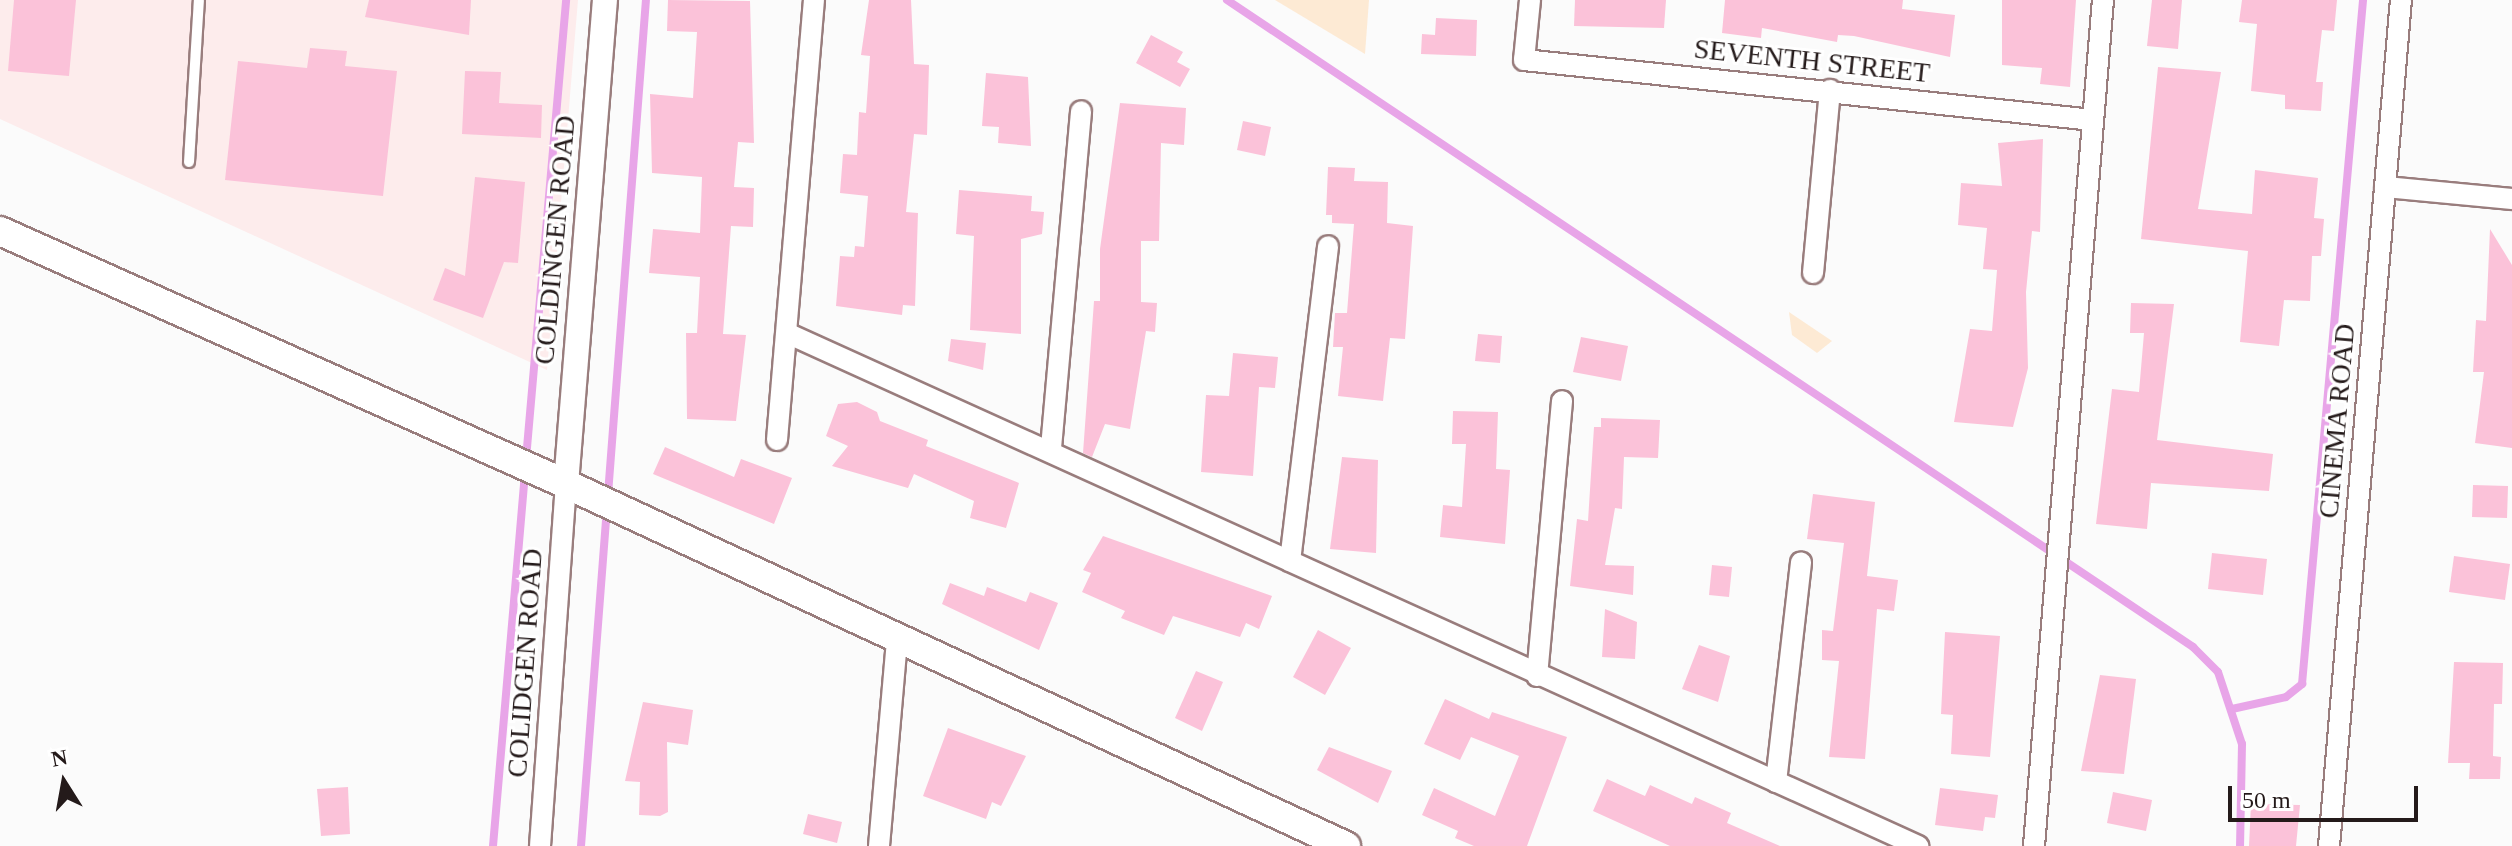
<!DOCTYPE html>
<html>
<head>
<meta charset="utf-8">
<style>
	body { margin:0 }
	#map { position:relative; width:2512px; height:846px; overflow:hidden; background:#fbfbfb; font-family:"Times New Roman",serif }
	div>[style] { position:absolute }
	.built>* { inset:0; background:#fdecec }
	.green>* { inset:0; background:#fdead4 }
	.stream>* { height:8px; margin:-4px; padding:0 4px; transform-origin:4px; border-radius:4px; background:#e8a5e8 }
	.building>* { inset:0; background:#fbc2d9 }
	.roads { filter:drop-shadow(2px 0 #997d7d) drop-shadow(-2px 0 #997d7d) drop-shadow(0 2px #997d7d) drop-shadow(0 -2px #997d7d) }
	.service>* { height:10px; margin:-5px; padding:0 5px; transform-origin:5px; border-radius:5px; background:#fff }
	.minor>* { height:20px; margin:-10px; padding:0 10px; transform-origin:10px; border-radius:10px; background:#fff }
	.tertiary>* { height:24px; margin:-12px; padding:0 12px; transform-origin:12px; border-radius:12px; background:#fff }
	.secondary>* { height:28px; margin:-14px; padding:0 14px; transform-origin:14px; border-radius:14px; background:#fff }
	span { translate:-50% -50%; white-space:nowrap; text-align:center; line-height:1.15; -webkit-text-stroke:6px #fff; paint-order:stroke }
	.street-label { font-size:28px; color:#241a1a }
	.north { position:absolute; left:24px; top:742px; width:80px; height:80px; -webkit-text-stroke:6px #fff; paint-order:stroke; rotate:349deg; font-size:22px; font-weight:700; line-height:32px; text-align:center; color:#241a1a }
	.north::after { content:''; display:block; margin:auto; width:28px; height:36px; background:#241a1a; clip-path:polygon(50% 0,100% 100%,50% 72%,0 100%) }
	.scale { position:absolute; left:2228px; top:786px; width:190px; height:36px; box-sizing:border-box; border:4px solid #241a1a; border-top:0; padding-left:10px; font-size:24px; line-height:28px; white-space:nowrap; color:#241a1a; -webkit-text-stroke:6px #fff; paint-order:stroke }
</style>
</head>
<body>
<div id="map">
	<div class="built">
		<i style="clip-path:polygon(0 0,578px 0,547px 370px,0 119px)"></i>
	</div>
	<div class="green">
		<i style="clip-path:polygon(1275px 0,1369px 0,1365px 54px)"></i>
		<i style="clip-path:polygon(1789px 312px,1832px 341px,1817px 353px,1792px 335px)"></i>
	</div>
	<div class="stream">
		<i style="left:1227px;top:0;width:1163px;rotate:33.81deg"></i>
		<i style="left:2193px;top:647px;width:35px;rotate:45deg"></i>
		<i style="left:2218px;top:672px;width:76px;rotate:71.6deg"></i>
		<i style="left:2242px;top:744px;width:102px;rotate:91.1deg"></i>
		<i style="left:526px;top:459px;width:461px;rotate:-85deg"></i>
		<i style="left:2232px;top:709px;width:55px;rotate:-12.5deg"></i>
		<i style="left:2286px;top:697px;width:21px;rotate:-39deg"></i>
		<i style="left:2302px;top:684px;width:687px;rotate:-84.9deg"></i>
		<i style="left:493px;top:846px;width:375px;rotate:-85.1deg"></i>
		<i style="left:581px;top:846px;width:848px;rotate:-85.61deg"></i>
	</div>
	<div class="building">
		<i style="clip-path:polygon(14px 0,76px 0,69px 76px,8px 71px)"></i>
		<i style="clip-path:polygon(369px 0,471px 0,469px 35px,365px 17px)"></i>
		<i style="clip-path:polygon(668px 0,750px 1px,754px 143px,738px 142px,734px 187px,754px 188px,753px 227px,731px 226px,723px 334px,746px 335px,736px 421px,687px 419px,686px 333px,697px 333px,700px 277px,649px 273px,653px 229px,700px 233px,702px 177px,652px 173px,650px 94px,693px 98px,697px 32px,667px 31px)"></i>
		<i style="clip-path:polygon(869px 0,911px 0,914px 64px,929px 65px,927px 135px,914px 134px,906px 212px,918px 213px,915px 306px,903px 305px,902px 315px,836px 306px,840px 256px,854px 257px,855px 246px,864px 247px,868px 196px,840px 193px,843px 154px,857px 155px,859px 112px,866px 113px,870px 56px,861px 55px)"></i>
		<i style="clip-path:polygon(1575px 0,1666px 0,1664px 28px,1574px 26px)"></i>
		<i style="clip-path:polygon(1725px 0,1903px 0,1902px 9px,1955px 15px,1950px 57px,1854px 36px,1838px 35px,1837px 42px,1762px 28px,1761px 38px,1722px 33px)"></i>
		<i style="clip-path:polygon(2002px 0,2076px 0,2070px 87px,2040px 84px,2042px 68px,2002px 65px)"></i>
		<i style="clip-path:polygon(2152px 0,2182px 0,2178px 49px,2147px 46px)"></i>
		<i style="clip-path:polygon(2242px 0,2337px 0,2334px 31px,2322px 30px,2316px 82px,2323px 82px,2321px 111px,2285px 109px,2285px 95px,2251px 91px,2257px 24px,2239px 22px)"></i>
		<i style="clip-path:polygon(1436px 18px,1477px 20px,1476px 56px,1421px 54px,1422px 34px,1435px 35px)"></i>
		<i style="clip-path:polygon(1151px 35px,1183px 52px,1177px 62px,1190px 69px,1180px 87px,1136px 63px)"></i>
		<i style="clip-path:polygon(310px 48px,347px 51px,345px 66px,397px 71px,383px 196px,225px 180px,238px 61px,307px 68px)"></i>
		<i style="clip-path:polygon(2158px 67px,2221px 72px,2198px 209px,2252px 214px,2255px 170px,2318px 178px,2314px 218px,2324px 219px,2321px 256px,2312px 256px,2310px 301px,2284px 300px,2279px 346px,2240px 342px,2248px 251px,2141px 239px)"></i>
		<i style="clip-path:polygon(465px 71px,501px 72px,499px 103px,542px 105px,541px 138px,462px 134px)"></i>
		<i style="clip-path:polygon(986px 73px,1028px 77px,1031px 146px,998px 143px,999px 127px,982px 126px)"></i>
		<i style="clip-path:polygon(1120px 103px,1186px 108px,1184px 145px,1161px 143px,1159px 241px,1141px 241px,1141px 302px,1157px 303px,1155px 332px,1146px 331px,1130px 429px,1105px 424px,1092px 457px,1083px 453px,1094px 301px,1100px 301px,1100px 249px)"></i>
		<i style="clip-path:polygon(1243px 121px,1271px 127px,1265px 156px,1237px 150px)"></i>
		<i style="clip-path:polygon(2043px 139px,2040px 232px,2032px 231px,2026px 292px,2028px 368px,2013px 427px,1954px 422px,1970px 329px,1992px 331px,1997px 270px,1983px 269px,1987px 228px,1958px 225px,1961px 183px,2002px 186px,1998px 143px)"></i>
		<i style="clip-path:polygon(1328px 167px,1355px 168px,1354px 181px,1388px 182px,1387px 223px,1413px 226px,1405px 339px,1390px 338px,1383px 401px,1338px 396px,1343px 347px,1333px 347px,1335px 313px,1347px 313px,1354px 224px,1332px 223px,1332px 215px,1326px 215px)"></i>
		<i style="clip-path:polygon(475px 177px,525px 182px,518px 263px,504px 262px,483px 318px,433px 300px,445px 268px,465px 276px)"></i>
		<i style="clip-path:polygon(959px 190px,1032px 196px,1031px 211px,1044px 212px,1042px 234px,1021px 239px,1021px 334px,970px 330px,974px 236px,956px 234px)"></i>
		<i style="clip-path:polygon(2490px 229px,2512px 265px,2512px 448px,2475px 443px,2484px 372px,2473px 372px,2476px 320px,2486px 321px)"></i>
		<i style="clip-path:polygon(2131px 303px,2174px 304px,2157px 440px,2273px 454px,2269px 491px,2151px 483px,2147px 529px,2096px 524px,2112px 389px,2139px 392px,2144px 333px,2130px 333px)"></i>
		<i style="clip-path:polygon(1478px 334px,1502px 336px,1500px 363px,1475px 361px)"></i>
		<i style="clip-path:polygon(1581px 337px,1628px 346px,1621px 381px,1573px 372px)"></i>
		<i style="clip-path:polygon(951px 339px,986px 343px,983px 370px,948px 361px)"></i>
		<i style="clip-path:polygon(1233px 353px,1278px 357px,1275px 388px,1259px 387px,1253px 476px,1201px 472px,1206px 395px,1229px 396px)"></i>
		<i style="clip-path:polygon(857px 402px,877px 412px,880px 421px,928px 440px,926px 446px,1019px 483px,1006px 528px,970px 518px,974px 501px,914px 474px,908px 488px,832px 466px,848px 446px,826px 436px,838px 404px)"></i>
		<i style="clip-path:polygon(1453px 411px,1498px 412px,1496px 469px,1510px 470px,1505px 544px,1440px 537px,1443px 505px,1462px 507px,1466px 444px,1452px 444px)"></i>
		<i style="clip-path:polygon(1601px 418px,1660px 420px,1658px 458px,1624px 457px,1622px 509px,1615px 508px,1605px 565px,1634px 566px,1633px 595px,1570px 586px,1577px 519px,1588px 521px,1594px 427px,1601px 427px)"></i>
		<i style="clip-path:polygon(665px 447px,734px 477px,741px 459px,792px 478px,774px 524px,653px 474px)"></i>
		<i style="clip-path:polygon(1342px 457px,1378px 460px,1376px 553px,1330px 549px)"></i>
		<i style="clip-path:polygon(2473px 485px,2508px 486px,2507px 518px,2472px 517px)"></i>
		<i style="clip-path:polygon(1813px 494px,1875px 502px,1867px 576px,1898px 580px,1894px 611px,1877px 609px,1865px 759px,1829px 757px,1839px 661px,1822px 660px,1822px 630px,1833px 631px,1844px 543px,1807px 539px)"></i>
		<i style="clip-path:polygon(1103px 536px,1272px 596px,1259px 629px,1246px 623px,1240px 637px,1173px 616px,1164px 635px,1121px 618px,1125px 611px,1082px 592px,1091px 573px,1083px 570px)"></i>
		<i style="clip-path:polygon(2212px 553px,2267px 559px,2263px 595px,2208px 589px)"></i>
		<i style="clip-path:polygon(2454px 556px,2510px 564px,2505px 600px,2449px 592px)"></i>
		<i style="clip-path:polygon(1712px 565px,1732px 567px,1729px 597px,1709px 595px)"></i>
		<i style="clip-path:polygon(950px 583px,984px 596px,987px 587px,1026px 602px,1030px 592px,1058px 603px,1039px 650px,942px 604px)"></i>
		<i style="clip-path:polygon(1605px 609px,1637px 622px,1635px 659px,1602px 657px)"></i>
		<i style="clip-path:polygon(1318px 630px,1351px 648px,1325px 695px,1293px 677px)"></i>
		<i style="clip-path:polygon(1945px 632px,2000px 636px,1990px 757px,1951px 754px,1953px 715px,1941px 714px)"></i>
		<i style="clip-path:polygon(1699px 645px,1730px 656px,1718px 702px,1682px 689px)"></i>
		<i style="clip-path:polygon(2454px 662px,2503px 663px,2502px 704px,2494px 704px,2493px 756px,2501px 757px,2500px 779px,2469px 779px,2470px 763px,2448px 763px)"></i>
		<i style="clip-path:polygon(1196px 671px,1223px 682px,1202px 731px,1175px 718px)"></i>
		<i style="clip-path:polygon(2100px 675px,2136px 679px,2124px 774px,2081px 771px)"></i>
		<i style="clip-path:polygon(1445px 699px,1489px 719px,1492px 712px,1567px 737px,1527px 846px,1474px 846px,1455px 838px,1458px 831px,1422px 815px,1434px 788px,1495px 816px,1519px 756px,1471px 737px,1460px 760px,1424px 744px)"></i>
		<i style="clip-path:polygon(643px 702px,693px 710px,688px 745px,667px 742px,668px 812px,660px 816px,639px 815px,640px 782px,625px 781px)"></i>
		<i style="clip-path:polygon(948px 728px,1026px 756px,1001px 806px,992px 802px,986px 819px,923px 796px)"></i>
		<i style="clip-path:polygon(1329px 747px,1392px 771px,1378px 803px,1317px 770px)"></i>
		<i style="clip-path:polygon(1607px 779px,1645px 796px,1650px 785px,1692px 804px,1695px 797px,1731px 813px,1727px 823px,1780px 846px,1670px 846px,1593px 811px)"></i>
		<i style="clip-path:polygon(348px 787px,350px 834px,321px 836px,317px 789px)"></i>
		<i style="clip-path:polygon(1940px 788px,1998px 795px,1995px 818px,1985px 817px,1983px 831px,1935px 825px)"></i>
		<i style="clip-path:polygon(2113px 792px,2152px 800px,2146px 831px,2107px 823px)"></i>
		<i style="clip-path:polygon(2251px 804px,2300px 805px,2296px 846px,2249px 846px)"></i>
		<i style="clip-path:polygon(808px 814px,842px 822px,837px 843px,803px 834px)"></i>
	</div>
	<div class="roads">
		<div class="service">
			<i style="left:189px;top:162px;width:162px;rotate:-86.5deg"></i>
		</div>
		<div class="minor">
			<i style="left:1530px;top:0;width:60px;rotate:95.7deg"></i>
			<i style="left:1524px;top:60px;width:572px;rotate:6.02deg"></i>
			<i style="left:2385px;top:187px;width:128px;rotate:5.4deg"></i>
			<i style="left:1813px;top:273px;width:184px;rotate:-84.7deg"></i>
			<i style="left:789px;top:334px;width:1240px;rotate:24.39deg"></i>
			<i style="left:777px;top:440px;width:442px;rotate:-85.2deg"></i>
			<i style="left:1051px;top:448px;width:338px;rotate:-84.9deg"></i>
			<i style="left:1290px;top:561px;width:317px;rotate:-83.1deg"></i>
			<i style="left:1537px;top:676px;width:276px;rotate:-84.8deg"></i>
			<i style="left:1776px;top:782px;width:221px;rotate:-83.5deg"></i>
			<i style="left:540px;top:846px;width:363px;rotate:-85.9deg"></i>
			<i style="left:879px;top:846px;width:207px;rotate:-85deg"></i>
			<i style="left:2034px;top:846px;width:849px;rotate:-85.34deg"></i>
			<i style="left:2329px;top:846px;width:849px;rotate:-85.14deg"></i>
		</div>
		<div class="tertiary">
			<i style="left:566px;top:484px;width:486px;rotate:-85.4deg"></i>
		</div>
		<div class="secondary">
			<i style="left:0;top:231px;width:620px;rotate:24.08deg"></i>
			<i style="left:566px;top:484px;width:860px;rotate:24.9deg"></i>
		</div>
	</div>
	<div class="street-label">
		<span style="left:1812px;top:61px;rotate:6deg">SEVENTH STREET</span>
		<span style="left:555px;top:240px;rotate:-85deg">COLDINGEN ROAD</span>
		<span style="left:2337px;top:421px;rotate:-85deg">CINEMA ROAD</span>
		<span style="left:525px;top:663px;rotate:-86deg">COLIDGEN ROAD</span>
	</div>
	<div class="north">N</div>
	<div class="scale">50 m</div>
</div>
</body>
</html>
